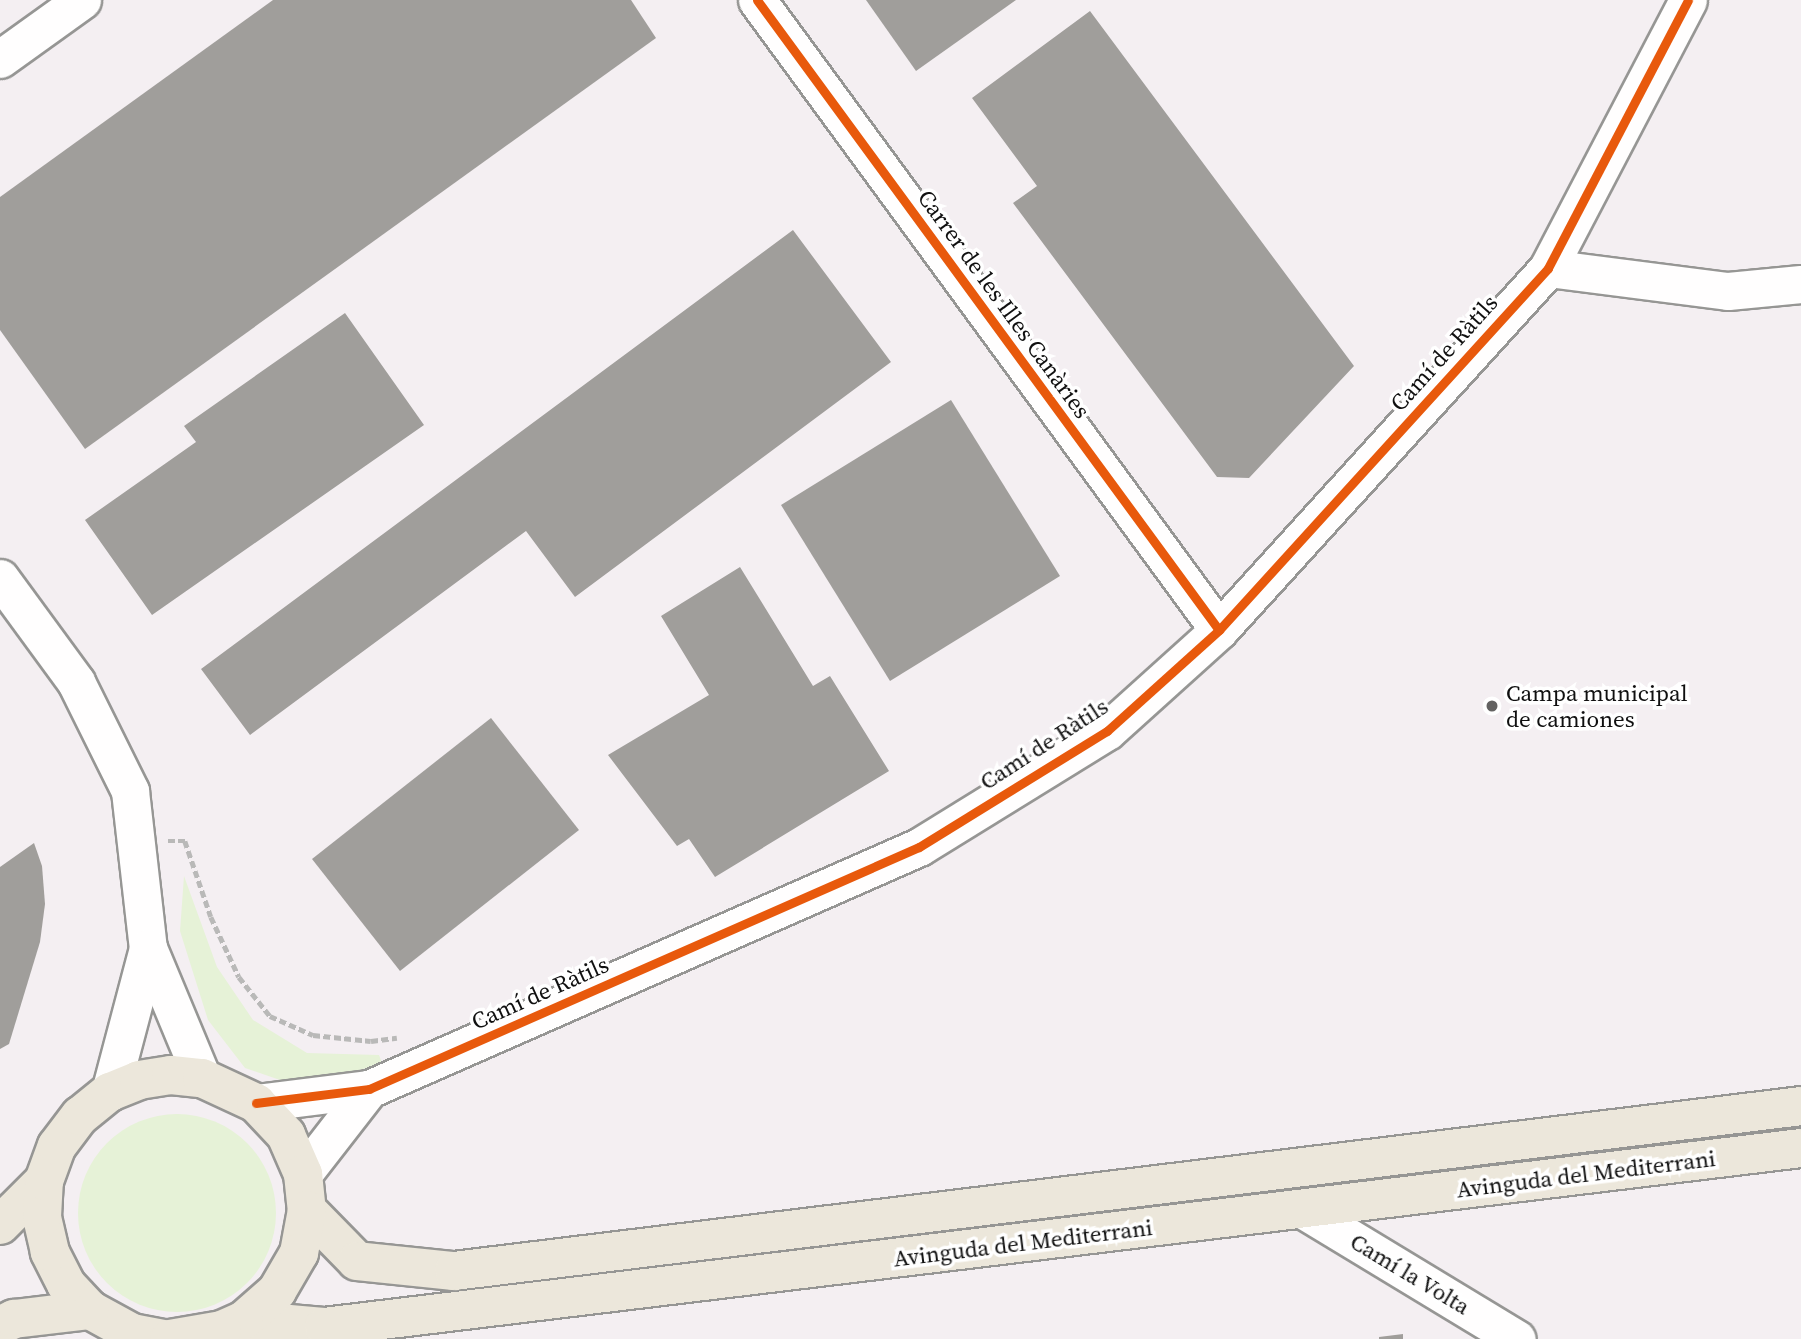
<!DOCTYPE html>
<html>
<head>
<meta charset="utf-8">
<style>
	body { margin:0 }
	#map { position:relative; width:1801px; height:1339px; overflow:hidden; background:#fcfbf7; font-family:"Source Serif 4",serif }
	div>[style] { position:absolute }
	.industrial>* { inset:0; background:#f4eff2 }
	.green>* { inset:0; background:#e6f2d7 }
	.round { border-radius:50% }
	.building>* { inset:0; background:#a09e9b }
	.path>* { height:4.5px; margin-top:-2.25px; transform-origin:0; background:repeating-linear-gradient(90deg,#b9b9b8 0 7px,transparent 0 10.5px) }
	.roads { filter:drop-shadow(2px 0 #969694) drop-shadow(-2px 0 #969694) drop-shadow(0 2px #969694) drop-shadow(0 -2px #969694) }
	.street>* { height:37px; margin:-18.5px; padding:0 18.5px; transform-origin:18.5px; border-radius:18.5px; background:#fffefe }
	.primary>* { height:38px; margin:-19px; padding:0 19px; transform-origin:19px; border-radius:19px; background:#ece7db }
	.cycleway>* { height:9px; margin:-4.5px; padding:0 4.5px; transform-origin:4.5px; border-radius:4.5px; background:#e8590c }
	.dots>* { width:19px; height:19px; translate:-50% -50%; box-sizing:border-box; border:4px solid #fff; border-radius:50% }
	span { translate:-50% -50%; white-space:nowrap; text-align:center; line-height:1.15; -webkit-text-stroke:7px #fff; paint-order:stroke }
	.street-label { font-size:23px; color:#101010 }
	.poi-label { font-size:23px; color:#101010 }
	.left { translate:0 -50%; text-align:left }
</style>
</head>
<body>
<div id="map">
	<div class="industrial">
		<i style="clip-path:polygon(0 0,1801px 0,1801px 1339px,0 1339px)"></i>
	</div>
	<div class="green">
		<i style="clip-path:polygon(184px 876px,217px 967px,253px 1020px,307px 1053px,379px 1055px,382px 1063px,303px 1088px,245px 1068px,208px 1020px,180px 931px)"></i>
		<i class="round" style="left:78px;top:1114px;width:198px;height:198px"></i>
	</div>
	<div class="building">
		<i style="clip-path:polygon(273px 0,631px 0,656px 38px,85px 449px,0 330px,0 197px)"></i>
		<i style="clip-path:polygon(866px 0,1016px 0,916px 71px)"></i>
		<i style="clip-path:polygon(1090px 11px,1354px 366px,1249px 478px,1217px 477px,1013px 203px,1037px 186px,972px 98px)"></i>
		<i style="clip-path:polygon(793px 230px,891px 362px,575px 597px,526px 531px,250px 735px,201px 669px)"></i>
		<i style="clip-path:polygon(345px 313px,424px 425px,152px 615px,85px 520px,196px 442px,184px 426px)"></i>
		<i style="clip-path:polygon(951px 400px,1060px 576px,890px 681px,781px 505px)"></i>
		<i style="clip-path:polygon(740px 567px,813px 686px,830px 676px,889px 771px,715px 877px,689px 839px,677px 846px,608px 755px,709px 695px,661px 616px)"></i>
		<i style="clip-path:polygon(491px 718px,579px 830px,400px 971px,312px 859px)"></i>
		<i style="clip-path:polygon(34px 843px,42px 866px,45px 904px,40px 942px,9px 1044px,0 1049px,0 867px)"></i>
		<i style="clip-path:polygon(1403px 1334px,1403px 1339px,1379px 1339px,1379px 1337px)"></i>
	</div>
	<div class="path">
		<i style="left:168px;top:841px;width:17px"></i>
		<i style="left:185px;top:841px;width:80px;rotate:71.1deg"></i>
		<i style="left:211px;top:917px;width:66px;rotate:65deg"></i>
		<i style="left:239px;top:977px;width:50px;rotate:51.5deg"></i>
		<i style="left:270px;top:1016px;width:47px;rotate:23.8deg"></i>
		<i style="left:313px;top:1035px;width:58px;rotate:5.9deg"></i>
		<i style="left:371px;top:1041px;width:26px;rotate:-7deg"></i>
	</div>
	<div class="roads">
		<div class="street">
			<i style="left:757px;top:0;width:781px;rotate:53.75deg"></i>
			<i style="left:0;top:59px;width:101px;rotate:-35.7deg"></i>
			<i style="left:1548px;top:268px;width:181px;rotate:7.3deg"></i>
			<i style="left:1728px;top:291px;width:73px;rotate:-5.5deg"></i>
			<i style="left:0;top:578px;width:129px;rotate:53.8deg"></i>
			<i style="left:76px;top:682px;width:122px;rotate:63.6deg"></i>
			<i style="left:130px;top:791px;width:158px;rotate:83.5deg"></i>
			<i style="left:148px;top:948px;width:141px;rotate:67.4deg"></i>
			<i style="left:110px;top:1092px;width:149px;rotate:-75.2deg"></i>
			<i style="left:256px;top:1103px;width:114px;rotate:-7.1deg"></i>
			<i style="left:369px;top:1089px;width:601px;rotate:-23.75deg"></i>
			<i style="left:919px;top:847px;width:221px;rotate:-31.7deg"></i>
			<i style="left:1107px;top:731px;width:151px;rotate:-42deg"></i>
			<i style="left:1219px;top:630px;width:489px;rotate:-47.7deg"></i>
			<i style="left:1548px;top:268px;width:302px;rotate:-62.4deg"></i>
			<i style="left:303px;top:1174px;width:108px;rotate:-52.2deg"></i>
			<i style="left:1302px;top:1209px;width:251px;rotate:31.2deg"></i>
		</div>
		<div class="primary">
			<i style="left:307px;top:1210px;width:71px;rotate:45.6deg"></i>
			<i style="left:357px;top:1261px;width:98px;rotate:5.9deg"></i>
			<i style="left:454px;top:1271px;width:1357px;rotate:-6.98deg"></i>
			<i style="left:0;top:1225px;width:62px;rotate:-45deg"></i>
			<i style="left:244px;top:1320px;width:80px;rotate:5deg"></i>
			<i style="left:324px;top:1327px;width:1488px;rotate:-6.91deg"></i>
			<i style="left:0;top:1326px;width:16px;rotate:-27deg"></i>
			<i style="left:14px;top:1319px;width:77px;rotate:-6.8deg"></i>
			<i style="left:163px;top:1339px;width:32px;rotate:-169deg"></i>
			<i style="left:132px;top:1333px;width:48px;rotate:-151.3deg"></i>
			<i style="left:90px;top:1310px;width:35px;rotate:-133deg"></i>
			<i style="left:66px;top:1284px;width:36px;rotate:-117deg"></i>
			<i style="left:50px;top:1252px;width:36px;rotate:-103deg"></i>
			<i style="left:42px;top:1217px;width:36px;rotate:-87deg"></i>
			<i style="left:44px;top:1181px;width:37px;rotate:-70deg"></i>
			<i style="left:57px;top:1146px;width:38px;rotate:-53deg"></i>
			<i style="left:80px;top:1116px;width:38px;rotate:-39deg"></i>
			<i style="left:110px;top:1092px;width:31px;rotate:-22deg"></i>
			<i style="left:139px;top:1080px;width:32px;rotate:-9deg"></i>
			<i style="left:171px;top:1075px;width:31px;rotate:6deg"></i>
			<i style="left:202px;top:1078px;width:60px;rotate:24.8deg"></i>
			<i style="left:256px;top:1103px;width:44px;rotate:46.8deg"></i>
			<i style="left:286px;top:1135px;width:43px;rotate:66.4deg"></i>
			<i style="left:303px;top:1174px;width:36px;rotate:84deg"></i>
			<i style="left:307px;top:1210px;width:44px;rotate:100.5deg"></i>
			<i style="left:299px;top:1253px;width:44px;rotate:120.1deg"></i>
			<i style="left:277px;top:1291px;width:44px;rotate:138.7deg"></i>
			<i style="left:244px;top:1320px;width:24px;rotate:156deg"></i>
			<i style="left:222px;top:1330px;width:53px;rotate:170.2deg"></i>
		</div>
	</div>
	<div class="cycleway">
		<i style="left:757px;top:0;width:781px;rotate:53.75deg"></i>
		<i style="left:256px;top:1103px;width:114px;rotate:-7.1deg"></i>
		<i style="left:369px;top:1089px;width:601px;rotate:-23.75deg"></i>
		<i style="left:919px;top:847px;width:221px;rotate:-31.7deg"></i>
		<i style="left:1107px;top:731px;width:151px;rotate:-42deg"></i>
		<i style="left:1219px;top:630px;width:489px;rotate:-47.7deg"></i>
		<i style="left:1548px;top:268px;width:302px;rotate:-62.4deg"></i>
	</div>
	<div class="dots">
		<i style="left:1492px;top:706px;background:#636261"></i>
	</div>
	<div class="street-label">
		<span style="left:1004px;top:304px;rotate:54deg">Carrer de les Illes Canàries</span>
		<span style="left:1444px;top:353px;rotate:-48deg">Camí de Ràtils</span>
		<span style="left:1044px;top:744px;rotate:-33deg">Camí de Ràtils</span>
		<span style="left:540px;top:993px;rotate:-24deg">Camí de Ràtils</span>
		<span style="left:1586px;top:1174px;rotate:-7deg">Avinguda del Mediterrani</span>
		<span style="left:1023px;top:1243px;rotate:-7deg">Avinguda del Mediterrani</span>
		<span style="left:1410px;top:1274px;rotate:31deg">Camí la Volta</span>
	</div>
	<div class="poi-label">
		<span class="left" style="left:1506px;top:706px">Campa municipal<br>de camiones</span>
	</div>
</div>
</body>
</html>
